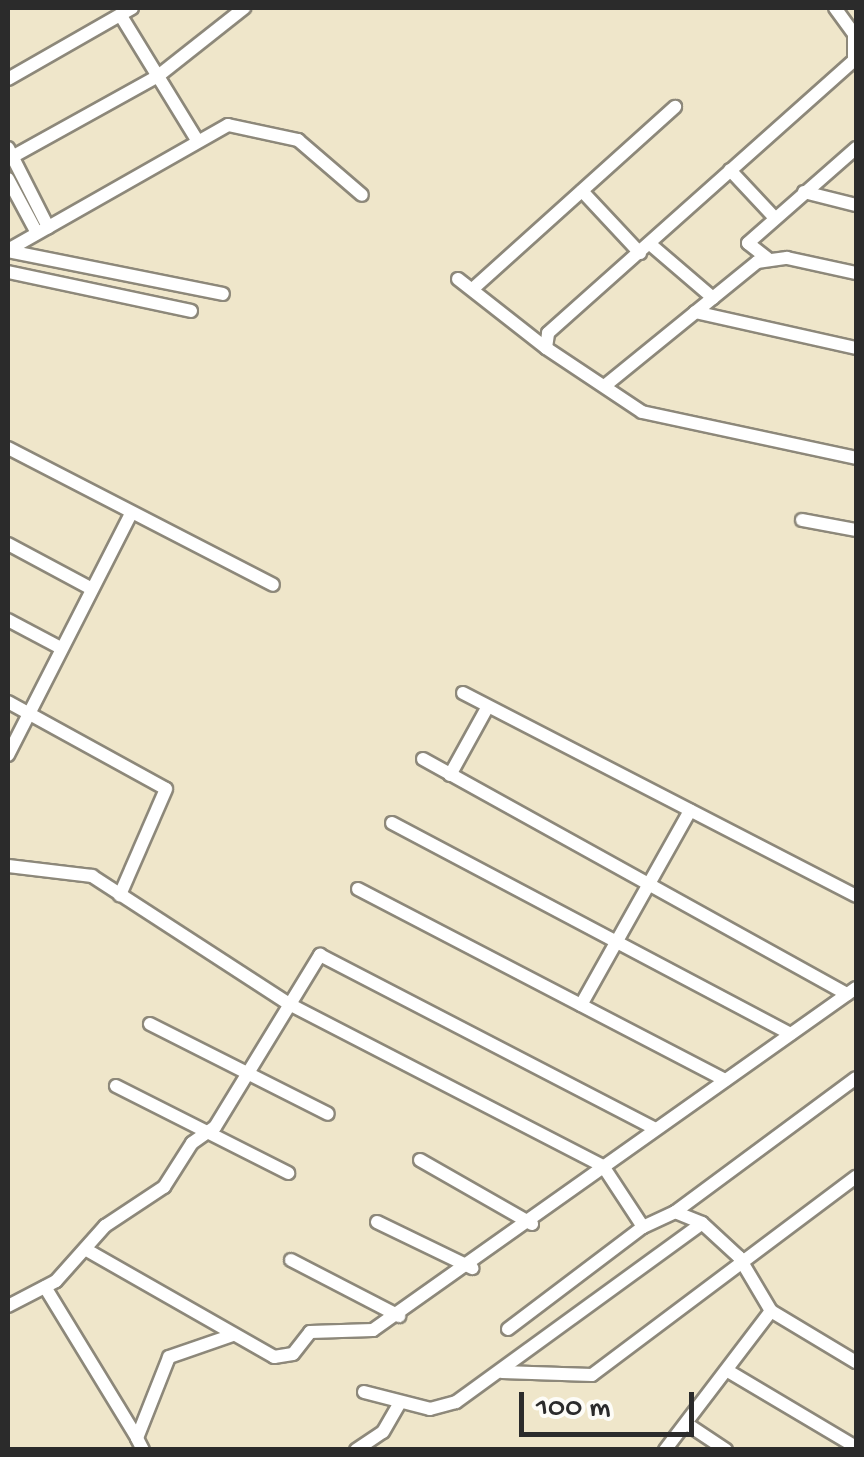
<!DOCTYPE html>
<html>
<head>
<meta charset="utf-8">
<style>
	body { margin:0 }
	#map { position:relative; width:864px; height:1457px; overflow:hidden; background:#efe6ca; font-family:"Gochi Hand",sans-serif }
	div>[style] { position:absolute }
	.roads { filter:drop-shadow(2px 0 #8d887a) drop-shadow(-2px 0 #8d887a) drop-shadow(0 2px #8d887a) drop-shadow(0 -2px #8d887a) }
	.street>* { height:12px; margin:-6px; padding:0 6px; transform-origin:6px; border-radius:6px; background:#fff }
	span { translate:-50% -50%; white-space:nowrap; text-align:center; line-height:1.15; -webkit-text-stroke:8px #fdfcf7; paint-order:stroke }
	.frame { position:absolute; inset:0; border:10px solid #2b2b2b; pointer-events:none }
	.scale { position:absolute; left:519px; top:1392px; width:175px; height:45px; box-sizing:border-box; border:5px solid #2b2b2b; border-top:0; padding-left:12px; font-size:30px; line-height:35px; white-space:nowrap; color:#2b2b2b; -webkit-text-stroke:8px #fdfcf7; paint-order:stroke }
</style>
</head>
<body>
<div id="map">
	<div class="roads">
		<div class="street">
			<i style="left:121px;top:16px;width:145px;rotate:58.5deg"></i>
			<i style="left:8px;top:79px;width:143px;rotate:-29.8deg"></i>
			<i style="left:8px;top:148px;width:89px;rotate:63.1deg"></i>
			<i style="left:12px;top:157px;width:167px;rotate:-29deg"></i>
			<i style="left:158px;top:76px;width:110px;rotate:-38.3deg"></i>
			<i style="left:730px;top:170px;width:64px;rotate:46.9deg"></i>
			<i style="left:8px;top:179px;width:61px;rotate:61.8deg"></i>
			<i style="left:582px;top:191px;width:85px;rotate:46.9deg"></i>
			<i style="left:804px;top:192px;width:54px;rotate:14deg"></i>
			<i style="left:650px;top:244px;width:83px;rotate:40.6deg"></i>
			<i style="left:8px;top:250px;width:253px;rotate:-29.6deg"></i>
			<i style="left:228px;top:125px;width:72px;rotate:12.1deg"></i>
			<i style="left:298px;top:140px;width:84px;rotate:40.7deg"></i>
			<i style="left:8px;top:251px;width:219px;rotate:11.3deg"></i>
			<i style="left:767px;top:258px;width:24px;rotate:-142deg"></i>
			<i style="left:748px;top:243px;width:144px;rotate:-41.3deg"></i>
			<i style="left:8px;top:272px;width:187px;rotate:12deg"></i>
			<i style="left:458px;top:279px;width:112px;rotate:38.1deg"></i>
			<i style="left:546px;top:348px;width:15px;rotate:-82deg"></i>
			<i style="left:548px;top:333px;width:410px;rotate:-41.7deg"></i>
			<i style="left:854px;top:60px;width:26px;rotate:-90deg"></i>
			<i style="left:854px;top:34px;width:32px;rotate:-126deg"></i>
			<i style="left:476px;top:286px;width:268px;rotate:-42deg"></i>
			<i style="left:695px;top:312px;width:165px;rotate:12.6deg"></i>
			<i style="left:546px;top:348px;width:115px;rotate:33.7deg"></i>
			<i style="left:642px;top:412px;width:219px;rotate:12.1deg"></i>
			<i style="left:607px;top:384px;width:193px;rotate:-39.1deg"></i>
			<i style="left:757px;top:262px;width:30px;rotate:-8deg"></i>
			<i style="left:787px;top:258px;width:71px;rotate:12.3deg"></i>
			<i style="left:8px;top:448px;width:298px;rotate:27.3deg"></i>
			<i style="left:802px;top:520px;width:55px;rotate:10.5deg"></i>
			<i style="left:8px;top:544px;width:95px;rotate:28.2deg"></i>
			<i style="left:8px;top:620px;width:58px;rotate:27.9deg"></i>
			<i style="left:463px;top:693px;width:442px;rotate:27.3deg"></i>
			<i style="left:8px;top:702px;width:180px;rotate:28.8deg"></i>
			<i style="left:166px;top:789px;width:116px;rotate:113.5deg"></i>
			<i style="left:8px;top:755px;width:268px;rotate:-63deg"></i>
			<i style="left:423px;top:759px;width:485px;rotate:29deg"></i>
			<i style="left:450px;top:775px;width:77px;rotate:-61.1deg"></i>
			<i style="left:392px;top:823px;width:451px;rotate:27.9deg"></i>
			<i style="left:8px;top:866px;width:85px;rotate:6.8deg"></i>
			<i style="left:92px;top:876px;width:237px;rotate:33deg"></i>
			<i style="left:291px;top:1005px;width:351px;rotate:27.3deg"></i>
			<i style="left:603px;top:1166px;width:73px;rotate:56.7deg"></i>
			<i style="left:643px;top:1227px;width:35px;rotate:-25deg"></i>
			<i style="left:675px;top:1212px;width:29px;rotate:22deg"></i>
			<i style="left:702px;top:1223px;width:50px;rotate:42.6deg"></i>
			<i style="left:739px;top:1257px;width:63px;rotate:59.3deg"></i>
			<i style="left:771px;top:1311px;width:175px;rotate:127.3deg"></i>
			<i style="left:358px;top:889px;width:414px;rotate:27.5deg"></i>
			<i style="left:581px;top:1005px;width:223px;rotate:-60.7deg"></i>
			<i style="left:150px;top:1024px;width:199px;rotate:26.8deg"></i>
			<i style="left:116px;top:1086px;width:193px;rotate:26.8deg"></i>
			<i style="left:420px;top:1160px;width:129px;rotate:29.7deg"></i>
			<i style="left:675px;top:1212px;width:225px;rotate:-36.5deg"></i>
			<i style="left:377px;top:1222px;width:106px;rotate:25.8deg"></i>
			<i style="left:85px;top:1249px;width:218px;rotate:29.7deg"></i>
			<i style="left:274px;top:1357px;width:19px;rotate:-9deg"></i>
			<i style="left:293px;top:1354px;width:28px;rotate:-52deg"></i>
			<i style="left:310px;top:1332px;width:63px;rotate:-1.8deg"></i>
			<i style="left:373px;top:1330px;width:592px;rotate:-35.3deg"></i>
			<i style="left:291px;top:1260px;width:122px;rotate:27.4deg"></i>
			<i style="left:45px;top:1287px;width:177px;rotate:58.6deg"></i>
			<i style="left:8px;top:1306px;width:54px;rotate:-27.5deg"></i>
			<i style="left:56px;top:1281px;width:74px;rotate:-48.3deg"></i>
			<i style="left:105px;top:1226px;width:71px;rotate:-33.5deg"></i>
			<i style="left:164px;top:1187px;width:52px;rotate:-57.5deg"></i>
			<i style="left:192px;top:1143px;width:28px;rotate:-35deg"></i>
			<i style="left:215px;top:1127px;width:202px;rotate:-58.6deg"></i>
			<i style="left:320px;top:955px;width:378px;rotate:27.4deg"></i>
			<i style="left:771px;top:1311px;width:99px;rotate:31deg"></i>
			<i style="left:508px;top:1329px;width:169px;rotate:-37.1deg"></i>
			<i style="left:728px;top:1371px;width:149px;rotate:30.7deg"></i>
			<i style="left:502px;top:1372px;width:90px;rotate:1.9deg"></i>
			<i style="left:592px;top:1375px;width:330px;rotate:-36.9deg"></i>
			<i style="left:364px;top:1392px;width:68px;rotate:14.4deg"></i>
			<i style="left:430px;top:1409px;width:27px;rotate:-15deg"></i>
			<i style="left:456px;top:1402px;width:304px;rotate:-36deg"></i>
			<i style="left:687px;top:1424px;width:47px;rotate:33.7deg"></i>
			<i style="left:143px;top:1450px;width:13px;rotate:-117deg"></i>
			<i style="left:137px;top:1438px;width:87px;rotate:-68.4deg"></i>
			<i style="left:169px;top:1357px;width:68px;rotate:-19deg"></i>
			<i style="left:356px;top:1450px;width:32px;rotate:-34deg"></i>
			<i style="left:383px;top:1432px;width:34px;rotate:-60deg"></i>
		</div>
	</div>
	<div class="frame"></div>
	<div class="scale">100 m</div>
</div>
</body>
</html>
